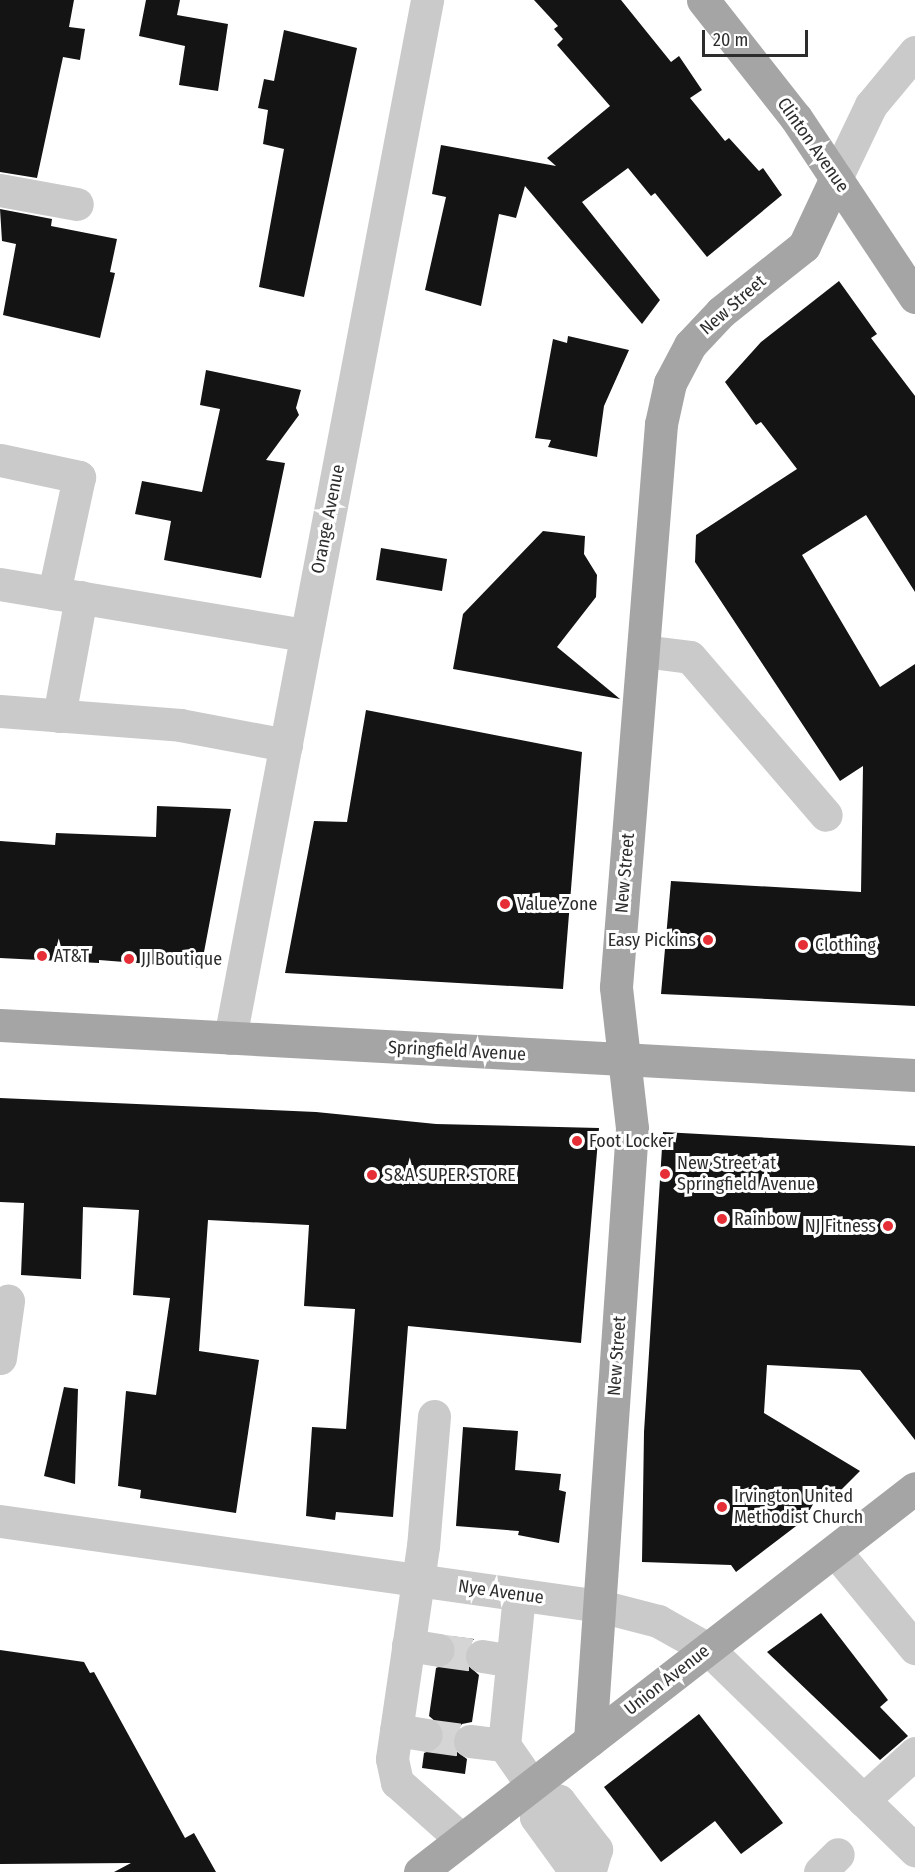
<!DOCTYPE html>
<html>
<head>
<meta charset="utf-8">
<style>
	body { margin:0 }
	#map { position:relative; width:915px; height:1872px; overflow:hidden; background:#fff; font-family:"Fira Sans Condensed",sans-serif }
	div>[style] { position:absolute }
	.building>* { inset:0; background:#141414 }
	.minor-tunnel>* { height:33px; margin-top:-16.5px; transform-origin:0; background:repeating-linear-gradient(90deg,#d5d5d5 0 33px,transparent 0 49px) }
	.minor>* { height:33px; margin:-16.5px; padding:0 16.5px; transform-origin:16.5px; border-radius:16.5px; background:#cacaca }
	.major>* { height:33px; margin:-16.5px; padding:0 16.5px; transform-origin:16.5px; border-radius:16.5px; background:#a5a5a5 }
	.dots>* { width:16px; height:16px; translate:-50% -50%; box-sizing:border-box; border:3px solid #fff; border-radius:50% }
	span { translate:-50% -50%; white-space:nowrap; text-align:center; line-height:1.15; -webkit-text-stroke:6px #fff; paint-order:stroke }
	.street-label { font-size:18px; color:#2d2d2d }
	.poi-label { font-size:18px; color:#2d2d2d }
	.left { translate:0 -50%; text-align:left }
	.right { translate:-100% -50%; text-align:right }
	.scale { position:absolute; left:702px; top:30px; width:106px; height:27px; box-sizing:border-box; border:3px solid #2d2d2d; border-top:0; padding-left:8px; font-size:18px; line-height:21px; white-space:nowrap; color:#2d2d2d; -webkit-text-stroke:4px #fff; paint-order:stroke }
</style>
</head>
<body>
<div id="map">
	<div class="building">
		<i style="clip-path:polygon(0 0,74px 0,69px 27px,85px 29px,80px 60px,63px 57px,37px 178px,0 172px)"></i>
		<i style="clip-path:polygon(146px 0,180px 0,177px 15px,228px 24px,218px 91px,179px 85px,185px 46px,139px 36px)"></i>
		<i style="clip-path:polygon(534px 0,621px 0,671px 62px,679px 56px,702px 90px,690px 98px,725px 141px,729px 138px,759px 171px,763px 168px,782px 195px,707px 257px,655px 193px,651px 196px,628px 168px,582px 202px,660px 300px,642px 324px,525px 186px,516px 218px,499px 214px,481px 306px,425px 290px,446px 197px,432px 194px,441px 145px,556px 166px,547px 158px,610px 106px,557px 45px,563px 39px,554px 29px,558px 26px)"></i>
		<i style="clip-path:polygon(284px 30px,357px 48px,304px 297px,259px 287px,284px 149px,263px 144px,268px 110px,258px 108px,264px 79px,274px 81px)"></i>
		<i style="clip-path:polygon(0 209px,52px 219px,51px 226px,117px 239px,110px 272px,115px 273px,100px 338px,3px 315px,16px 244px,2px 241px)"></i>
		<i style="clip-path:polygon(839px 281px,877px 334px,871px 338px,915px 396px,915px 592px,866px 515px,802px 555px,880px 687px,915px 664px,915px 1006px,661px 994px,671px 881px,861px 892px,863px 766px,840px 781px,695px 562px,696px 535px,797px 469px,761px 422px,756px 425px,725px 382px,761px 342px)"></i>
		<i style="clip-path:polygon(568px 336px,629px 350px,604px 406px,597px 457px,548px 447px,551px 440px,535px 438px,553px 339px,567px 343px)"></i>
		<i style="clip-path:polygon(206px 370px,301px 390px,296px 408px,299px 415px,266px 460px,285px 463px,261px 578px,164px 560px,171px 521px,135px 514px,142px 481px,202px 492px,220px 409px,200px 405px)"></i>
		<i style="clip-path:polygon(543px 531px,585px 536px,584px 554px,597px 575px,596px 597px,557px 647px,620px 699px,453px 669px,463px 614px)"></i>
		<i style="clip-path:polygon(381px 548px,447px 559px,442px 591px,376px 580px)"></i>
		<i style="clip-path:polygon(366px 710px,582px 752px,563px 989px,285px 973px,314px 821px,347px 822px)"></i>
		<i style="clip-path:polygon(157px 806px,231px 809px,201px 968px,99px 960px,99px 963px,0 958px,0 841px,55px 845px,56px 833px,156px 837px)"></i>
		<i style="clip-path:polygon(0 1098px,316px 1112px,436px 1124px,599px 1128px,581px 1343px,408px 1326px,393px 1517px,336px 1512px,335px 1520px,306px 1516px,312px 1427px,346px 1429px,355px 1309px,304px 1306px,309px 1225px,208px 1220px,199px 1351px,259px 1360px,236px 1513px,140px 1498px,141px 1490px,118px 1486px,126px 1391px,156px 1395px,170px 1298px,133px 1295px,139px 1210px,83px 1207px,81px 1279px,21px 1275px,24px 1203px,0 1202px)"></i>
		<i style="clip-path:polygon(663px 1132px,915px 1146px,915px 1440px,860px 1370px,767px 1365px,764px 1413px,860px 1471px,836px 1495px,823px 1487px,804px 1520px,736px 1572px,731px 1565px,642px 1562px,644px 1432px)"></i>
		<i style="clip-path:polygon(64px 1387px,78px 1389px,75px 1484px,44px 1476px)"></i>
		<i style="clip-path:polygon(463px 1427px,518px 1431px,515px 1470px,561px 1474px,559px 1490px,566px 1492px,559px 1543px,518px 1535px,519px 1531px,456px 1526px)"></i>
		<i style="clip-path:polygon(821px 1613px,888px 1700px,880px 1707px,908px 1736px,880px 1760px,767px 1652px)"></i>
		<i style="clip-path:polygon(450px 1636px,474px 1639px,464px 1652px,464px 1662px,479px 1675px,472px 1722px,462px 1724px,452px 1738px,453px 1749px,467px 1759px,465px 1774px,422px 1768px,424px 1753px,440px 1747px,444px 1739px,443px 1728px,429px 1716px,436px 1668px,452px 1662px,456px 1654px)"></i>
		<i style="clip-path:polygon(0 1650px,84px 1662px,90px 1673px,94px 1672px,185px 1838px,194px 1833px,216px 1872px,114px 1872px,131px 1863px,0 1864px)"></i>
		<i style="clip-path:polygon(699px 1714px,783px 1823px,741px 1854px,715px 1821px,661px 1862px,604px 1787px)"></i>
	</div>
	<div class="minor-tunnel">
		<i style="left:438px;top:1650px;width:44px;rotate:7.8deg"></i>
		<i style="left:426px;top:1735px;width:44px;rotate:7.8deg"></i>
	</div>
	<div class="minor">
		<i style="left:836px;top:178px;width:81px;rotate:-64.4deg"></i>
		<i style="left:871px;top:105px;width:69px;rotate:-50.3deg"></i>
		<i style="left:0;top:190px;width:78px;rotate:10.3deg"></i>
		<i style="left:0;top:460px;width:81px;rotate:12.1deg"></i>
		<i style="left:79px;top:477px;width:119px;rotate:102.2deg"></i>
		<i style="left:0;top:584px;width:310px;rotate:9.5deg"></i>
		<i style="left:643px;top:651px;width:47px;rotate:7.3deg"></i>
		<i style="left:690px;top:657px;width:208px;rotate:49.3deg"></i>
		<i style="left:0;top:711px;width:181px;rotate:4.4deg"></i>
		<i style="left:180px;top:725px;width:108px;rotate:10.7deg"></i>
		<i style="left:59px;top:716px;width:121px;rotate:-79.5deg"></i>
		<i style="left:230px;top:1038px;width:1057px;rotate:-79.25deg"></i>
		<i style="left:0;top:1358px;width:58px;rotate:-82deg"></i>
		<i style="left:434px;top:1416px;width:130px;rotate:94.8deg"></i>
		<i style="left:423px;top:1546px;width:215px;rotate:98.3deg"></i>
		<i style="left:392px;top:1759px;width:24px;rotate:78deg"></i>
		<i style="left:397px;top:1782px;width:87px;rotate:41.7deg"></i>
		<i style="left:0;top:1521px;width:606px;rotate:8.06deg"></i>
		<i style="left:600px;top:1606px;width:60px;rotate:14.5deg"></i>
		<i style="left:658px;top:1621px;width:57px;rotate:29.2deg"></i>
		<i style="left:708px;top:1649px;width:289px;rotate:44.2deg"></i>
		<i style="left:835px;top:1551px;width:126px;rotate:50.5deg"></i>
		<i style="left:519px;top:1595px;width:151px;rotate:95.7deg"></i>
		<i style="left:504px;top:1745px;width:60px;rotate:55.2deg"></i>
		<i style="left:538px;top:1794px;width:22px;rotate:18deg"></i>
		<i style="left:559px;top:1801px;width:61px;rotate:52.4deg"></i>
		<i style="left:596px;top:1849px;width:22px;rotate:106deg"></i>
		<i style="left:590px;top:1870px;width:21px;rotate:-163deg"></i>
		<i style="left:570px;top:1864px;width:58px;rotate:-125.9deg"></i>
		<i style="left:536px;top:1817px;width:23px;rotate:-85deg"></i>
		<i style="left:408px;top:1645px;width:30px;rotate:9deg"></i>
		<i style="left:482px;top:1656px;width:30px;rotate:9deg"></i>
		<i style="left:396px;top:1730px;width:30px;rotate:9deg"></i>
		<i style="left:470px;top:1741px;width:34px;rotate:7deg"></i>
		<i style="left:863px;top:1800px;width:70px;rotate:-42.1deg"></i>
		<i style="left:820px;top:1872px;width:25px;rotate:-45deg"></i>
	</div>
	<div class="major">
		<i style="left:703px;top:0;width:150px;rotate:51.8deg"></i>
		<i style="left:796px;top:118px;width:215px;rotate:56.4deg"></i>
		<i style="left:0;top:1025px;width:916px;rotate:3.13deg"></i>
		<i style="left:590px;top:1740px;width:613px;rotate:-86.07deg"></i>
		<i style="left:632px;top:1128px;width:142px;rotate:-96.5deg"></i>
		<i style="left:616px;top:987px;width:565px;rotate:-85.43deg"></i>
		<i style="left:661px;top:424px;width:42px;rotate:-77.6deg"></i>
		<i style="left:670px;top:383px;width:43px;rotate:-62.2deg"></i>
		<i style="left:690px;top:345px;width:45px;rotate:-46.8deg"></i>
		<i style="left:721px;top:312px;width:106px;rotate:-38.5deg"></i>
		<i style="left:804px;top:246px;width:75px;rotate:-64.8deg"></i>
		<i style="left:420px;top:1872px;width:626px;rotate:-37.8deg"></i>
	</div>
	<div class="dots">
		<i style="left:505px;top:904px;background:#e52e35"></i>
		<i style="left:708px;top:940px;background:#e52e35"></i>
		<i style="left:803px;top:945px;background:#e52e35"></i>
		<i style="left:42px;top:956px;background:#e52e35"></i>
		<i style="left:129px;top:959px;background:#e52e35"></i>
		<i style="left:577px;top:1141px;background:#e52e35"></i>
		<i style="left:665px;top:1174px;background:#e52e35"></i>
		<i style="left:372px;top:1175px;background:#e52e35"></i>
		<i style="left:722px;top:1219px;background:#e52e35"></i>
		<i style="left:888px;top:1226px;background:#e52e35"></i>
		<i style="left:722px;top:1507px;background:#e52e35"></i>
	</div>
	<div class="street-label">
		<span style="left:813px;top:145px;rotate:55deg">Clinton Avenue</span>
		<span style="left:733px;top:305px;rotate:-41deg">New Street</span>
		<span style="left:328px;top:519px;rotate:-79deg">Orange Avenue</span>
		<span style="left:625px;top:873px;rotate:-85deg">New Street</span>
		<span style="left:457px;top:1051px;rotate:3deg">Springfield Avenue</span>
		<span style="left:617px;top:1356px;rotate:-86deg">New Street</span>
		<span style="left:501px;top:1592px;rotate:8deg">Nye Avenue</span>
		<span style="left:667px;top:1680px;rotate:-38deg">Union Avenue</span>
	</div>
	<div class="poi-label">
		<span class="left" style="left:517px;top:904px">Value Zone</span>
		<span class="right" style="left:696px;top:940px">Easy Pickins</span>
		<span class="left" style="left:815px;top:945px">Clothing</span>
		<span class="left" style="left:54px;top:956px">AT&amp;T</span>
		<span class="left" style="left:141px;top:959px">JJ Boutique</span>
		<span class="left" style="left:589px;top:1141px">Foot Locker</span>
		<span class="left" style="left:677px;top:1174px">New Street at<br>Springfield Avenue</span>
		<span class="left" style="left:384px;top:1175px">S&amp;A SUPER STORE</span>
		<span class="left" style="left:734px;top:1219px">Rainbow</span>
		<span class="right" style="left:876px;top:1226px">NJ Fitness</span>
		<span class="left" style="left:734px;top:1507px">Irvington United<br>Methodist Church</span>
	</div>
	<div class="scale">20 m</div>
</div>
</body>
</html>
